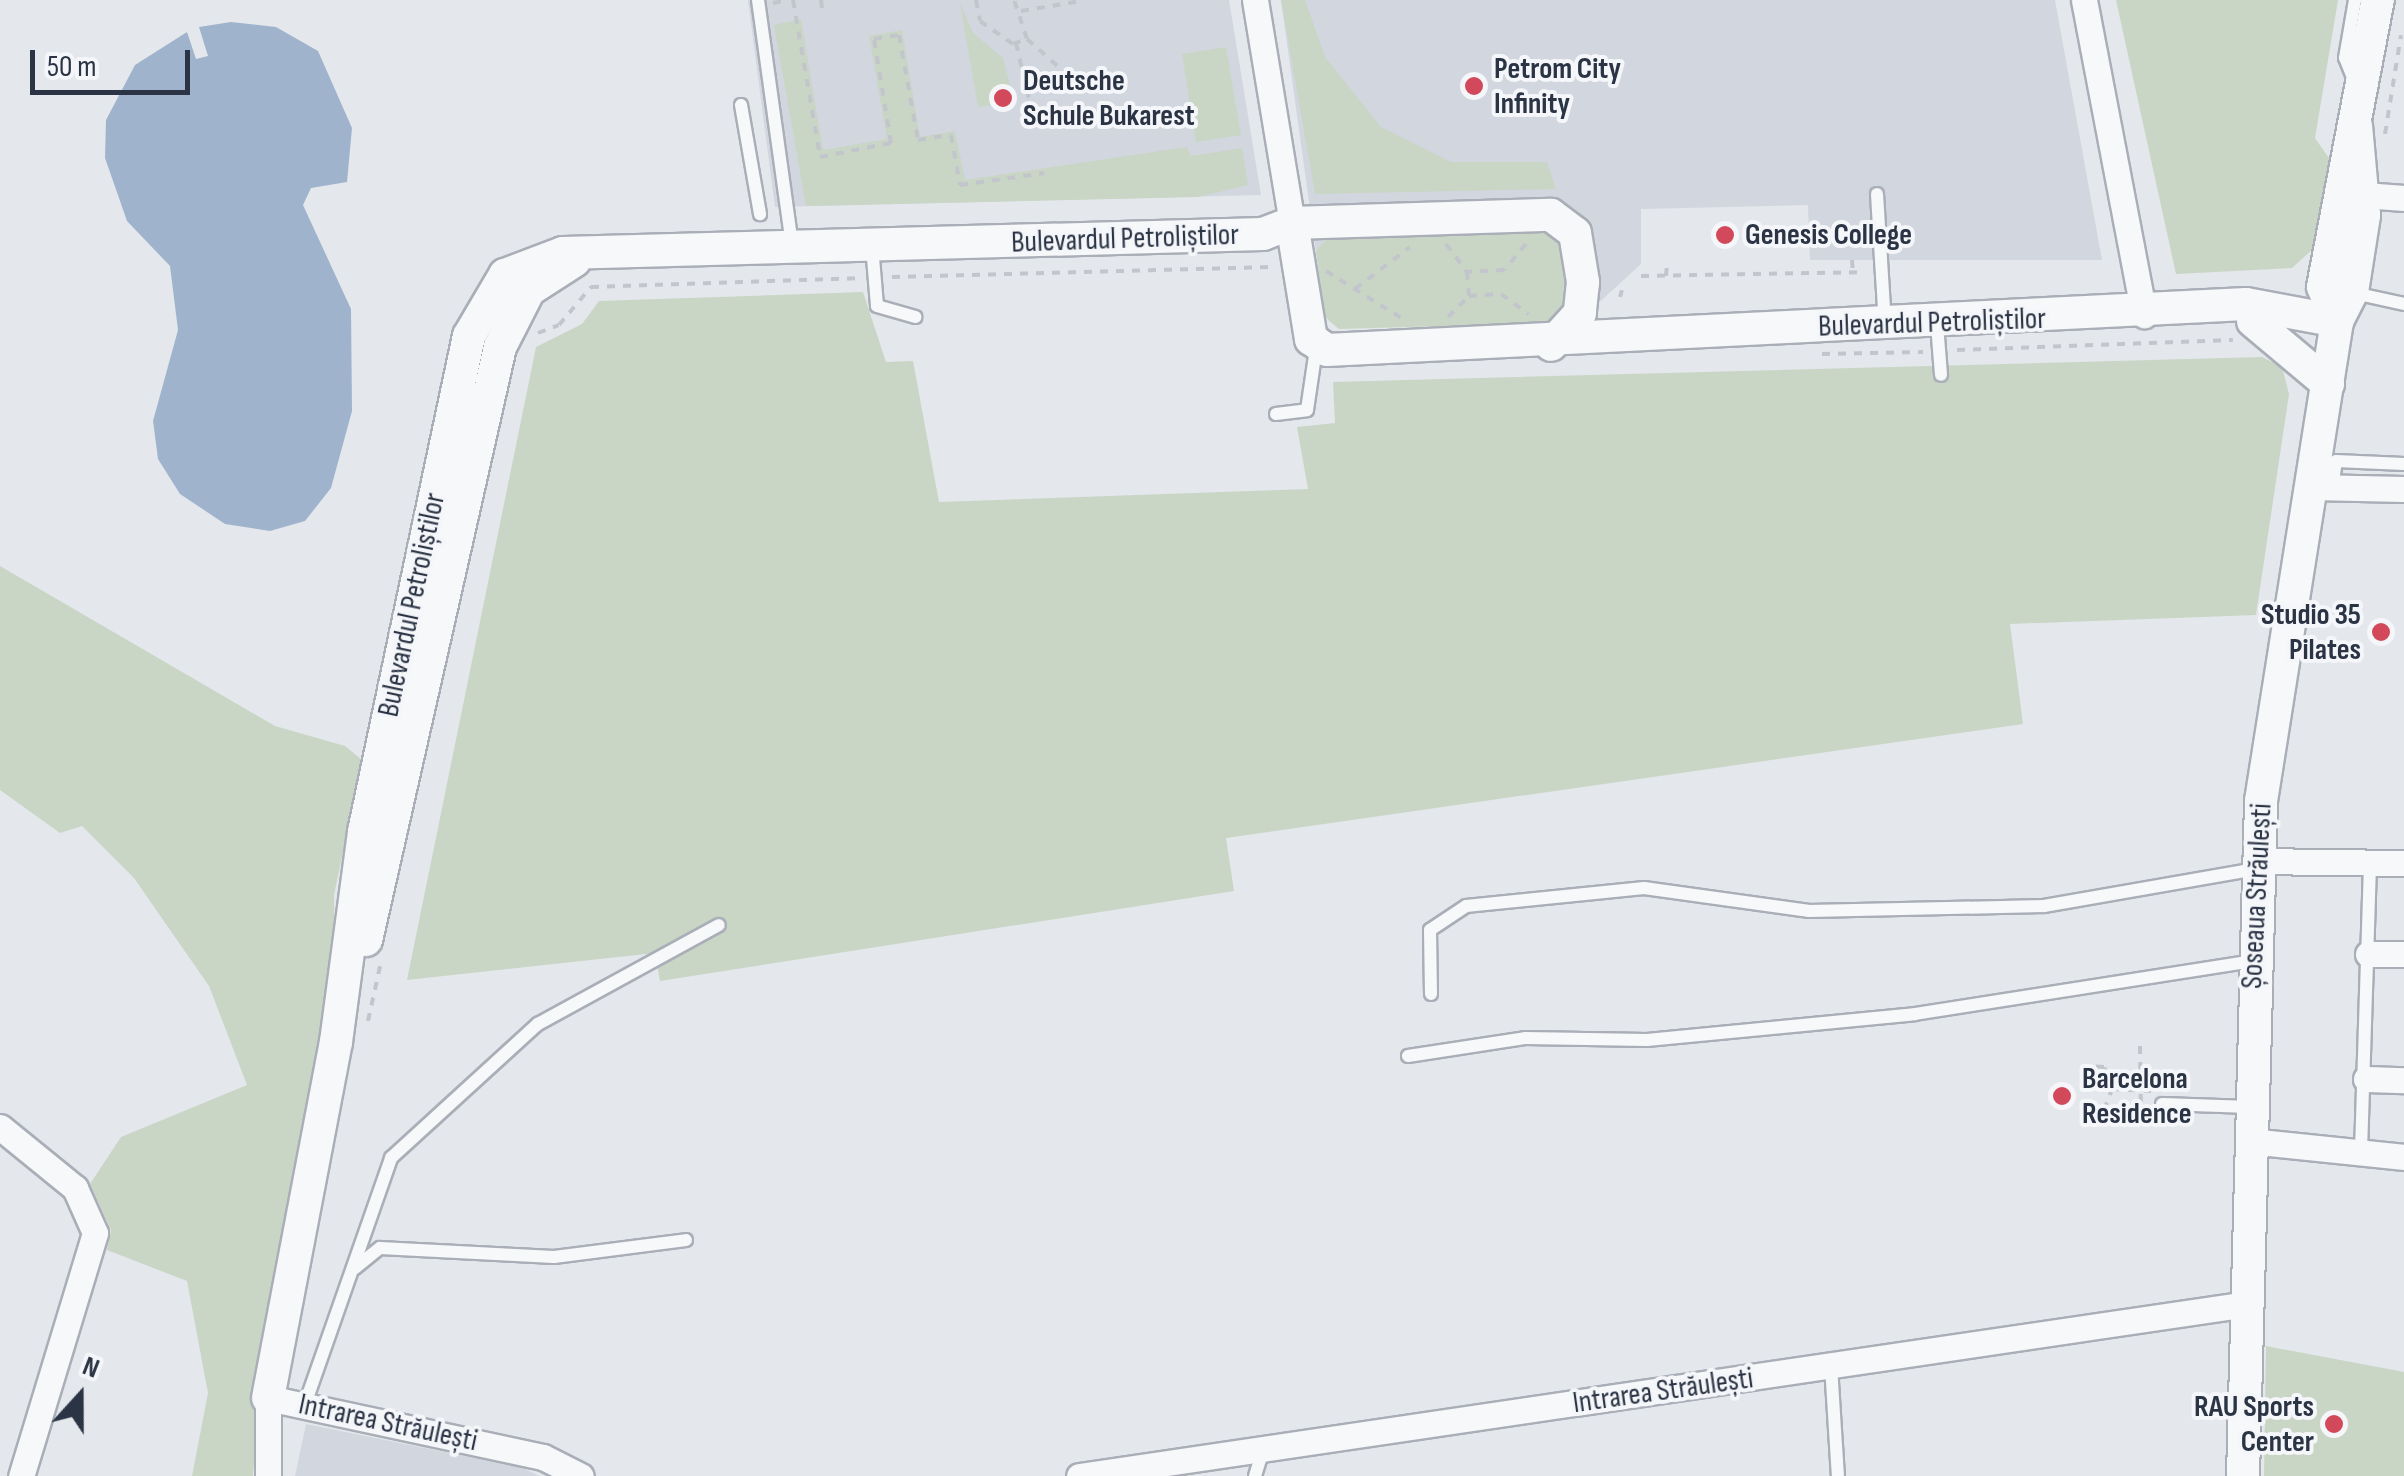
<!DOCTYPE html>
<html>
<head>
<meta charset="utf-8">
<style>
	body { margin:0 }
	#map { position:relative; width:2404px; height:1476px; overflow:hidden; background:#e4e7ec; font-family:"Sofia Sans Condensed",sans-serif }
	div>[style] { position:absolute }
	.built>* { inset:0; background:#d2d6de }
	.green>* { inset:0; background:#c9d6c5 }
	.water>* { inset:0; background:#9fb4cc }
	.path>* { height:4px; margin-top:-2px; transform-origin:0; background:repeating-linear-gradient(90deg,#c2c5cb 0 8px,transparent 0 16px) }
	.roads { filter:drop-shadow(2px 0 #a9aeb7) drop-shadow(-2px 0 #a9aeb7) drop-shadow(0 2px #a9aeb7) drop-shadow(0 -2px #a9aeb7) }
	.service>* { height:12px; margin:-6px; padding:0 6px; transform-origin:6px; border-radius:6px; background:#f7f8fa }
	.minor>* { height:25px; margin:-12.5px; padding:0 12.5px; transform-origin:12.5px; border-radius:12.5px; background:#f7f8fa }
	.tertiary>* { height:32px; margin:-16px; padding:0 16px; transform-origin:16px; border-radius:16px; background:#f7f8fa }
	.dots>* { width:28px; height:28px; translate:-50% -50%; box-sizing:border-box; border:5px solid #f4f6f9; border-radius:50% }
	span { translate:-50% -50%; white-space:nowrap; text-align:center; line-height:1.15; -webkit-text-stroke:8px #f4f6f9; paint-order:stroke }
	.poi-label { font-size:30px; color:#2b3445; font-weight:700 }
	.left { translate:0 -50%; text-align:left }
	.right { translate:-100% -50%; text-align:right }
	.street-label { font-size:30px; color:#2b3445 }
	.north { position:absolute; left:30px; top:1346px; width:100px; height:100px; -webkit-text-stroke:8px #f4f6f9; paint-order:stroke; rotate:21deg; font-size:28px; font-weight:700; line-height:40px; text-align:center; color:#2b3445 }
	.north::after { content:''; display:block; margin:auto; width:35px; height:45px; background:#2b3445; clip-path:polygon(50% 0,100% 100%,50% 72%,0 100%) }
	.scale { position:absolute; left:30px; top:50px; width:160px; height:45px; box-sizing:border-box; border:5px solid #2b3445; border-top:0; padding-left:12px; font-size:30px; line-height:35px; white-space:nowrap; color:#2b3445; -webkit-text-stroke:8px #f4f6f9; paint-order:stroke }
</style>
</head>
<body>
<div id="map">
	<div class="built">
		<i style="clip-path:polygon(748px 0,1229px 0,1261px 195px,775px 207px)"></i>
		<i style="clip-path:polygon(1281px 0,2055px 0,2102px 260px,1810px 260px,1808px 205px,1641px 209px,1641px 264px,1593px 308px,1339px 329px,1325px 317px)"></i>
		<i style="clip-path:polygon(306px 1424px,523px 1468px,539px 1476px,295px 1476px)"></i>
	</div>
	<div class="green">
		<i style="clip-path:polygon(1281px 0,1305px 0,1325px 57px,1381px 127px,1451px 162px,1547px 162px,1556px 189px,1315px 194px)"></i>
		<i style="clip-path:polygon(2116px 0,2338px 0,2315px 138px,2331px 161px,2313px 249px,2292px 268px,2176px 274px)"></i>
		<i style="clip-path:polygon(960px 3px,973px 33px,1003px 58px,1014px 101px,978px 107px)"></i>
		<i style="clip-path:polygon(801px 19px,823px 150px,887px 139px,869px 36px,902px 30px,920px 137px,955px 131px,965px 180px,1187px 147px,1191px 156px,1242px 148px,1248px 185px,1198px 197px,806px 206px,774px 25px)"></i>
		<i style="clip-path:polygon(1226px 47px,1241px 135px,1196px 142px,1182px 54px)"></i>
		<i style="clip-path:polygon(1547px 231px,1561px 245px,1566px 301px,1551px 323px,1339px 329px,1325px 317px,1316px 251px,1327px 238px)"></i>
		<i style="clip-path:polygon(863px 292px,886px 362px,913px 361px,939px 502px,1308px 489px,1297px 427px,1335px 423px,1333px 382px,2262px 357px,2282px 367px,2289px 394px,2256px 615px,2010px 624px,2023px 724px,1226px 838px,1234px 891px,660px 981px,655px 953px,407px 980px,536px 347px,582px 324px,599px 301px)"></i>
		<i style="clip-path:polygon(0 566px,275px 726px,345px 746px,362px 760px,334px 895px,335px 958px,264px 1331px,253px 1476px,192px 1476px,208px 1393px,187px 1281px,107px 1250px,111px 1230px,90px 1184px,121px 1137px,247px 1085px,209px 986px,134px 878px,82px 826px,60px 833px,0 790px)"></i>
		<i style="clip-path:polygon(2266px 1346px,2404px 1372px,2404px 1476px,2264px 1476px)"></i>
	</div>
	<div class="water">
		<i style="clip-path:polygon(231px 22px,276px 27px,318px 51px,352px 128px,347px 182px,311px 188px,303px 205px,351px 309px,352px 411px,331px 488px,305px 521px,270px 531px,225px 524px,180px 494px,158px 459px,153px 421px,178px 330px,170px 266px,127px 221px,105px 158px,106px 120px,135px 65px,187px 32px,196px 59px,208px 56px,199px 27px)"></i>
	</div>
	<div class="path">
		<i style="left:793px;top:0;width:159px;rotate:80.2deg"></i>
		<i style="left:820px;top:157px;width:72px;rotate:-11.2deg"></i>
		<i style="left:891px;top:143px;width:105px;rotate:-99.3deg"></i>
		<i style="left:874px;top:39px;width:25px;rotate:-9deg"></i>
		<i style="left:899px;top:35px;width:107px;rotate:79.7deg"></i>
		<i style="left:918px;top:140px;width:33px;rotate:-9deg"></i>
		<i style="left:951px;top:135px;width:51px;rotate:79.8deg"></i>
		<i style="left:960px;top:185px;width:85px;rotate:-8.1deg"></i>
		<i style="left:821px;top:0;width:8px;rotate:83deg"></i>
		<i style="left:976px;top:0;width:21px;rotate:79deg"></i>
		<i style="left:980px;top:21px;width:40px;rotate:34.9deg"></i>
		<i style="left:1013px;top:44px;width:15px;rotate:-20deg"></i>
		<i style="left:1027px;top:39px;width:41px;rotate:-108.4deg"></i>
		<i style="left:773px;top:3px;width:15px;rotate:-11deg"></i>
		<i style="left:1021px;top:11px;width:61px;rotate:-9.5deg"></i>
		<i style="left:1027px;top:39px;width:79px;rotate:41.4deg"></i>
		<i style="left:1016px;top:43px;width:57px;rotate:76.9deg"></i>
		<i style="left:2385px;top:134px;width:100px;rotate:-80.8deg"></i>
		<i style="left:1446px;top:244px;width:35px;rotate:53deg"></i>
		<i style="left:1526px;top:244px;width:34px;rotate:130deg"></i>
		<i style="left:1504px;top:270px;width:37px;rotate:177deg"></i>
		<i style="left:1467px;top:272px;width:24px;rotate:85deg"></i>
		<i style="left:1469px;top:296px;width:32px;rotate:-4deg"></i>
		<i style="left:1501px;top:294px;width:34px;rotate:36deg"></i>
		<i style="left:1852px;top:260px;width:13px;rotate:86deg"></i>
		<i style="left:1326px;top:271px;width:91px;rotate:31.9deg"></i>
		<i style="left:1641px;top:276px;width:222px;rotate:-1deg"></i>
		<i style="left:1666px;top:276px;width:12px;rotate:-85deg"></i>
		<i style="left:892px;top:277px;width:380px;rotate:-1.5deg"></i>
		<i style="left:1355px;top:289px;width:69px;rotate:-37.4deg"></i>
		<i style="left:1620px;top:297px;width:7px;rotate:-74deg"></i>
		<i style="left:1448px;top:317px;width:30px;rotate:-45deg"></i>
		<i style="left:538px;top:333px;width:22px;rotate:-21deg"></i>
		<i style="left:559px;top:325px;width:50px;rotate:-49.9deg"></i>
		<i style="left:591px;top:287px;width:267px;rotate:-1.9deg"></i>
		<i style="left:1957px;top:350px;width:276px;rotate:-2.1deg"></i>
		<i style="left:1822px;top:354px;width:101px;rotate:-1.1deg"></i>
		<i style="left:368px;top:1021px;width:60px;rotate:-77.6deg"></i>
		<i style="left:2140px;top:1046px;width:74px;rotate:89.2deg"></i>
		<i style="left:2112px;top:1089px;width:39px;rotate:3deg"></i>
		<i style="left:2087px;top:1109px;width:17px;rotate:3deg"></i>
		<i style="left:2104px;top:1110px;width:22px;rotate:-69deg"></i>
		<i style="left:2112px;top:1089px;width:23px;rotate:-110deg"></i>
		<i style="left:2104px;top:1067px;width:16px;rotate:-176deg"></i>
	</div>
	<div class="roads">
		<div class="service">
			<i style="left:758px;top:0;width:246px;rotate:82.1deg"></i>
			<i style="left:2354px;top:80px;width:24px;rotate:-112deg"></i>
			<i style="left:2345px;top:58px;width:59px;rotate:-80.2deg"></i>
			<i style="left:741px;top:105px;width:111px;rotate:80.1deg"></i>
			<i style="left:1877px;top:194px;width:129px;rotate:86.5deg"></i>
			<i style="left:872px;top:246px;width:60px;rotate:85.2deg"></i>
			<i style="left:877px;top:306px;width:40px;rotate:16deg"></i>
			<i style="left:2354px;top:293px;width:51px;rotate:12.4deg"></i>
			<i style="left:1937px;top:324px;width:51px;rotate:85.5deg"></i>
			<i style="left:1276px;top:414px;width:31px;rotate:-7deg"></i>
			<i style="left:1307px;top:410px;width:62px;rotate:-81.6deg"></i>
			<i style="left:2332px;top:489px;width:28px;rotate:-82deg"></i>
			<i style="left:2336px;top:461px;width:68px;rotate:2.5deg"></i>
			<i style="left:1431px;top:994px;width:64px;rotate:-90.9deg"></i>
			<i style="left:1430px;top:930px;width:43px;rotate:-33.7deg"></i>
			<i style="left:1466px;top:906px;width:179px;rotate:-5.8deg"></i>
			<i style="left:1644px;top:888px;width:167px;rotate:7.9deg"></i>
			<i style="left:1809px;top:911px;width:235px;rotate:-1.2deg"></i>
			<i style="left:2044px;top:906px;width:215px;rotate:-9.9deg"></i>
			<i style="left:1408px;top:1056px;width:118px;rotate:-8.7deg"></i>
			<i style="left:1525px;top:1038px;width:122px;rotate:0.9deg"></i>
			<i style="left:1647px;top:1040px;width:269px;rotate:-5.5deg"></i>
			<i style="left:1915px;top:1014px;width:342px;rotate:-8.9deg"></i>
			<i style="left:2162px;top:1104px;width:89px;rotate:1.9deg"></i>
			<i style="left:2361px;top:1151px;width:289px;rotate:-88.2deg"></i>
			<i style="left:355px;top:1268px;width:32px;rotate:-39deg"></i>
			<i style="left:380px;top:1248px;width:174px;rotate:3deg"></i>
			<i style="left:554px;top:1257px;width:133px;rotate:-7.3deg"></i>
			<i style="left:1831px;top:1366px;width:110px;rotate:86.4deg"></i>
			<i style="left:305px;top:1404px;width:261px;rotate:-70.7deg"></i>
			<i style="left:391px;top:1158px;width:199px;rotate:-42.4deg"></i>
			<i style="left:538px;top:1024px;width:206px;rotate:-28.7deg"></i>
			<i style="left:1255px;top:1476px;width:27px;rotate:-73deg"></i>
		</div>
		<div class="minor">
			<i style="left:1255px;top:0;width:226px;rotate:80.6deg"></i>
			<i style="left:2084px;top:0;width:321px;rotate:79.2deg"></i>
			<i style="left:2364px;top:195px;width:40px;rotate:4.3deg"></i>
			<i style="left:2312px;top:487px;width:92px;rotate:1.2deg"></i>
			<i style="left:2256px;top:861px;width:148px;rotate:0.8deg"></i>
			<i style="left:2368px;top:954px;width:36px"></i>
			<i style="left:2366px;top:1079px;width:38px;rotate:2deg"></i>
			<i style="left:0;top:1127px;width:97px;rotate:39.1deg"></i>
			<i style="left:75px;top:1188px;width:49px;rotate:66deg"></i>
			<i style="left:95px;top:1233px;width:254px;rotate:106.9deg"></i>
			<i style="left:2250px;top:1141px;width:155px;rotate:5.9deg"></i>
			<i style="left:268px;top:1476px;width:78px;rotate:-90deg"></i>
			<i style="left:268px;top:1398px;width:281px;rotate:12.1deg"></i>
			<i style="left:543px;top:1457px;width:42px;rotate:26.6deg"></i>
			<i style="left:1079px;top:1476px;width:1180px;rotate:-8.38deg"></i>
		</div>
		<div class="tertiary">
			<i style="left:1292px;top:223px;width:118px;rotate:80.7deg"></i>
			<i style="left:1311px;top:339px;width:19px;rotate:35deg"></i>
			<i style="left:1327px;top:350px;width:920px;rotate:-2.87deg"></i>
			<i style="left:2246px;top:304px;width:93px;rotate:10.6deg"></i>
			<i style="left:2253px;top:321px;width:98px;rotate:40deg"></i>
			<i style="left:2337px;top:321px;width:37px;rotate:-112deg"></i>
			<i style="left:2323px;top:287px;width:292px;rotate:-79.2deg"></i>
			<i style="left:366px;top:940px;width:608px;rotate:-77.27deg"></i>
			<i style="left:500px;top:347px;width:64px;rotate:-63deg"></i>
			<i style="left:529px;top:290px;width:54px;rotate:-32.8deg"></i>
			<i style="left:268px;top:1398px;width:362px;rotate:-79.2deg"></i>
			<i style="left:336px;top:1042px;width:212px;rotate:-82.4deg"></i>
			<i style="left:364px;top:832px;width:507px;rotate:-78.05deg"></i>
			<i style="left:469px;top:336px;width:71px;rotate:-59.5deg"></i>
			<i style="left:505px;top:275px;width:62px;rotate:-20.8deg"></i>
			<i style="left:563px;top:253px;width:700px;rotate:-1.55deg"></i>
			<i style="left:1263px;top:234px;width:31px;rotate:-21deg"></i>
			<i style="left:1292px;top:223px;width:259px;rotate:-1.8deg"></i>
			<i style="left:1551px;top:215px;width:30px;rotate:37deg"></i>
			<i style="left:1575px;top:233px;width:50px;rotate:80.7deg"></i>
			<i style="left:1583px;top:282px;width:31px;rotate:96deg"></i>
			<i style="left:1580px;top:313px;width:43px;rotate:132.2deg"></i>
			<i style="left:2243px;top:1476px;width:675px;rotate:-88.47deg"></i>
			<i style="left:2261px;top:801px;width:486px;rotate:-81deg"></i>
			<i style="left:2337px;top:321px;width:33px;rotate:-63deg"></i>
			<i style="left:2352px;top:292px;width:78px;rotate:-81.1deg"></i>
			<i style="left:2364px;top:215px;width:89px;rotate:-95.1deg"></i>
		</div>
	</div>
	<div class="dots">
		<i style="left:1474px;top:86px;background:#d1495b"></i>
		<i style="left:1003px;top:98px;background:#d1495b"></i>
		<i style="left:1725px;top:235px;background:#d1495b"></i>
		<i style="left:2381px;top:632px;background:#d1495b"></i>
		<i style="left:2062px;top:1096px;background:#d1495b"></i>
		<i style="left:2334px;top:1424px;background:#d1495b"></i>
	</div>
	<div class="poi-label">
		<span class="left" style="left:1494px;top:86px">Petrom City<br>Infinity</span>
		<span class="left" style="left:1023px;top:98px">Deutsche<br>Schule Bukarest</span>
		<span class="left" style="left:1745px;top:235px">Genesis College</span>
		<span class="right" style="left:2361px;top:632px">Studio 35<br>Pilates</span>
		<span class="left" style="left:2082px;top:1096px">Barcelona<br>Residence</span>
		<span class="right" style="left:2314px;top:1424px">RAU Sports<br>Center</span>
	</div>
	<div class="street-label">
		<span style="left:1125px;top:239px;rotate:-2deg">Bulevardul Petroliștilor</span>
		<span style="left:1932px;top:323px;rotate:-2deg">Bulevardul Petroliștilor</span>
		<span style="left:412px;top:605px;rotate:-78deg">Bulevardul Petroliștilor</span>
		<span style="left:2257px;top:896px;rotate:-87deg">Șoseaua Străulești</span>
		<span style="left:1663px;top:1391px;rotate:-8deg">Intrarea Străulești</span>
		<span style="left:388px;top:1423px;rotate:12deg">Intrarea Străulești</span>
	</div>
	<div class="north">N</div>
	<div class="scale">50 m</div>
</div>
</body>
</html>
